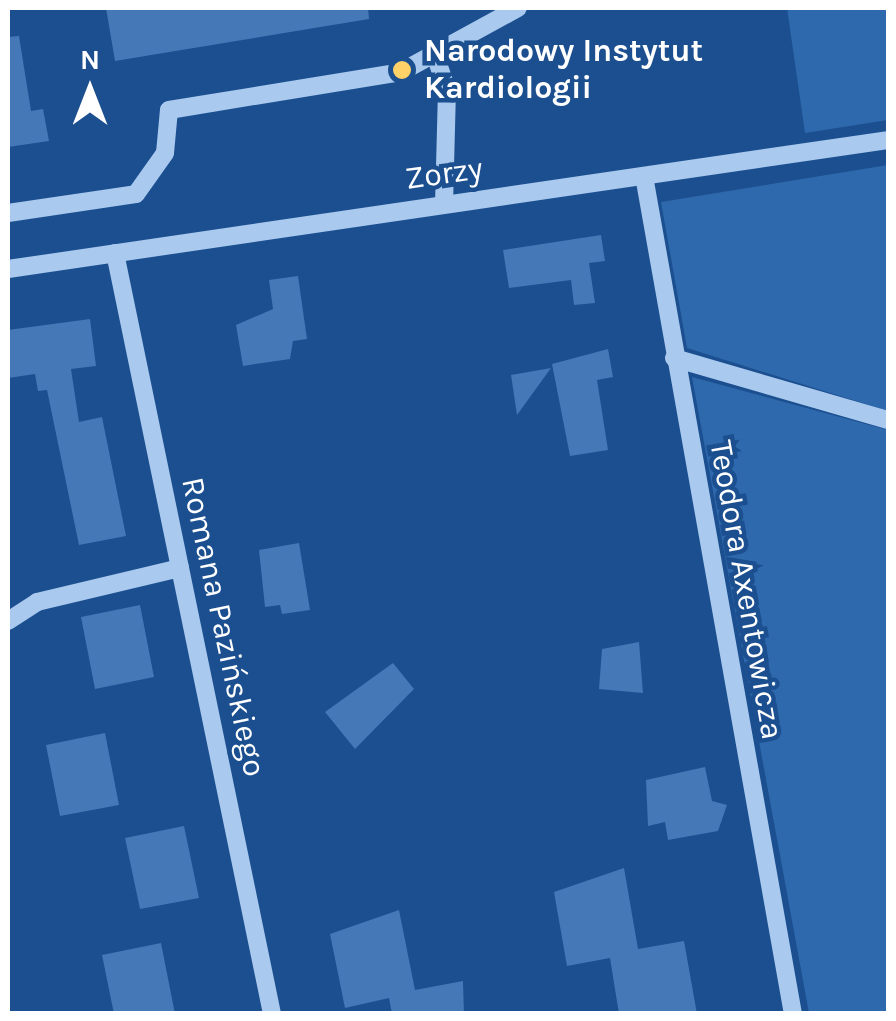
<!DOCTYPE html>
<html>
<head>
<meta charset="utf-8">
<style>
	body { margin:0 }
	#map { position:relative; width:896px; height:1021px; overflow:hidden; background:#1b4f8f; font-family:Karla,sans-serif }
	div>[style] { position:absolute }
	.green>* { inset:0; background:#2e69ad }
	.building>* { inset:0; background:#4478b7 }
	.minor>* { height:18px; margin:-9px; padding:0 9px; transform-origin:9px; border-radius:9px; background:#a9c9ee }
	.dots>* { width:28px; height:28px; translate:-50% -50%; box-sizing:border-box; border:5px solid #1b4f8f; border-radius:50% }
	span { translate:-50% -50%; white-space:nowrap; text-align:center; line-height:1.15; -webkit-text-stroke:9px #1b4f8f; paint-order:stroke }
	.poi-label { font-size:32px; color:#fff; font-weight:700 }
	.left { translate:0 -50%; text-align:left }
	.street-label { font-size:32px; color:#fff }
	.frame { position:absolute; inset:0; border:10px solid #fff; pointer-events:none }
	.north { position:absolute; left:40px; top:40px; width:100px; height:100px; -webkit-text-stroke:8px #1b4f8f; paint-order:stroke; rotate:0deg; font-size:28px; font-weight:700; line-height:40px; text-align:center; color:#fff }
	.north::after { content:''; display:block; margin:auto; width:35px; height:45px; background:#fff; clip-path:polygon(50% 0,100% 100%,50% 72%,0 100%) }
</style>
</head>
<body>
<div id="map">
	<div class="green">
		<i style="clip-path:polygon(787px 8px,888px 8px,888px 120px,805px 133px)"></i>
		<i style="clip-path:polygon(888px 165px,888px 411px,687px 348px,661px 202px)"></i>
		<i style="clip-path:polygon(692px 377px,888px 430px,888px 1013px,809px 1013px)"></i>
	</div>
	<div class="building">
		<i style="clip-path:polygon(106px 8px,368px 8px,369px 19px,115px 61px)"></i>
		<i style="clip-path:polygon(19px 36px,31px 111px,43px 109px,49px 141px,8px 147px,8px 37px)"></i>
		<i style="clip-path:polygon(601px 235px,605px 261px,589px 263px,595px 303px,574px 305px,571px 280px,509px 288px,503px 250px)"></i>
		<i style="clip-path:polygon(298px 276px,307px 339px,293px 341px,290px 359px,243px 366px,236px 325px,273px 309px,269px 280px)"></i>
		<i style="clip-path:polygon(90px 319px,96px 366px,71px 369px,79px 422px,102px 417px,126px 536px,79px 545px,47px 390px,38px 391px,35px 374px,8px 378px,8px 330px)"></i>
		<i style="clip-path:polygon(608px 349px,613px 377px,597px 380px,608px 450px,570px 456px,552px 364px)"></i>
		<i style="clip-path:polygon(551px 368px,517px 415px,511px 375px)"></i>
		<i style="clip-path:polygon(299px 543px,310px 610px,282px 614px,280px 605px,265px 607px,259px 550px)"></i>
		<i style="clip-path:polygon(140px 605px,154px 677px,95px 689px,81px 617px)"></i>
		<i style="clip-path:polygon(639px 642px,643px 693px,599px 689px,602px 649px)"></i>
		<i style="clip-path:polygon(393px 663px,414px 689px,355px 749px,325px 712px)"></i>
		<i style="clip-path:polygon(105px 733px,119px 805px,60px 816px,46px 745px)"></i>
		<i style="clip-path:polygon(705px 767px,712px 801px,727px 805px,718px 831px,668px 840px,665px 822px,648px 826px,646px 780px)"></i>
		<i style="clip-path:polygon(184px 826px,199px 898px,140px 909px,125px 838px)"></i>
		<i style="clip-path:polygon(624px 868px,638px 949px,684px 941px,697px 1014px,619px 1014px,610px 958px,567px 966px,554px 892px)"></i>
		<i style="clip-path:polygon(399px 910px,415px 990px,463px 981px,464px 1014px,392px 1014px,389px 998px,345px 1008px,330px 934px)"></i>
		<i style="clip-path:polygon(161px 943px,175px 1014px,114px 1014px,102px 955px)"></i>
	</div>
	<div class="minor">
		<i style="left:435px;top:55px;width:37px;rotate:71deg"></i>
		<i style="left:447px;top:90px;width:114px;rotate:91.5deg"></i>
		<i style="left:644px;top:176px;width:851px;rotate:79.92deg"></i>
		<i style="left:8px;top:213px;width:129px;rotate:-8.4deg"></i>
		<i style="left:136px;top:194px;width:50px;rotate:-54.7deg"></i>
		<i style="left:165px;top:153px;width:43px;rotate:-84.7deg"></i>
		<i style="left:169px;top:110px;width:235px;rotate:-9.3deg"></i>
		<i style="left:401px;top:72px;width:133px;rotate:-28.7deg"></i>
		<i style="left:115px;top:253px;width:777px;rotate:78.34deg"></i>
		<i style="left:8px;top:269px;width:889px;rotate:-8.34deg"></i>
		<i style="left:674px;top:358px;width:223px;rotate:16.2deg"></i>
		<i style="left:8px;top:621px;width:35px;rotate:-33deg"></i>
		<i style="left:37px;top:602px;width:147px;rotate:-13.4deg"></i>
	</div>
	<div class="dots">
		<i style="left:402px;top:70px;background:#ffd166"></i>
	</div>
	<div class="poi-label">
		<span class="left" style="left:424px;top:70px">Narodowy Instytut<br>Kardiologii</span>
	</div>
	<div class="street-label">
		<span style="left:444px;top:174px;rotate:-8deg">Zorzy</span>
		<span style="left:746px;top:590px;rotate:80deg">Teodora Axentowicza</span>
		<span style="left:223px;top:627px;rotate:78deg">Romana Pazińskiego</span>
	</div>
	<div class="frame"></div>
	<div class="north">N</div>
</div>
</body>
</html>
